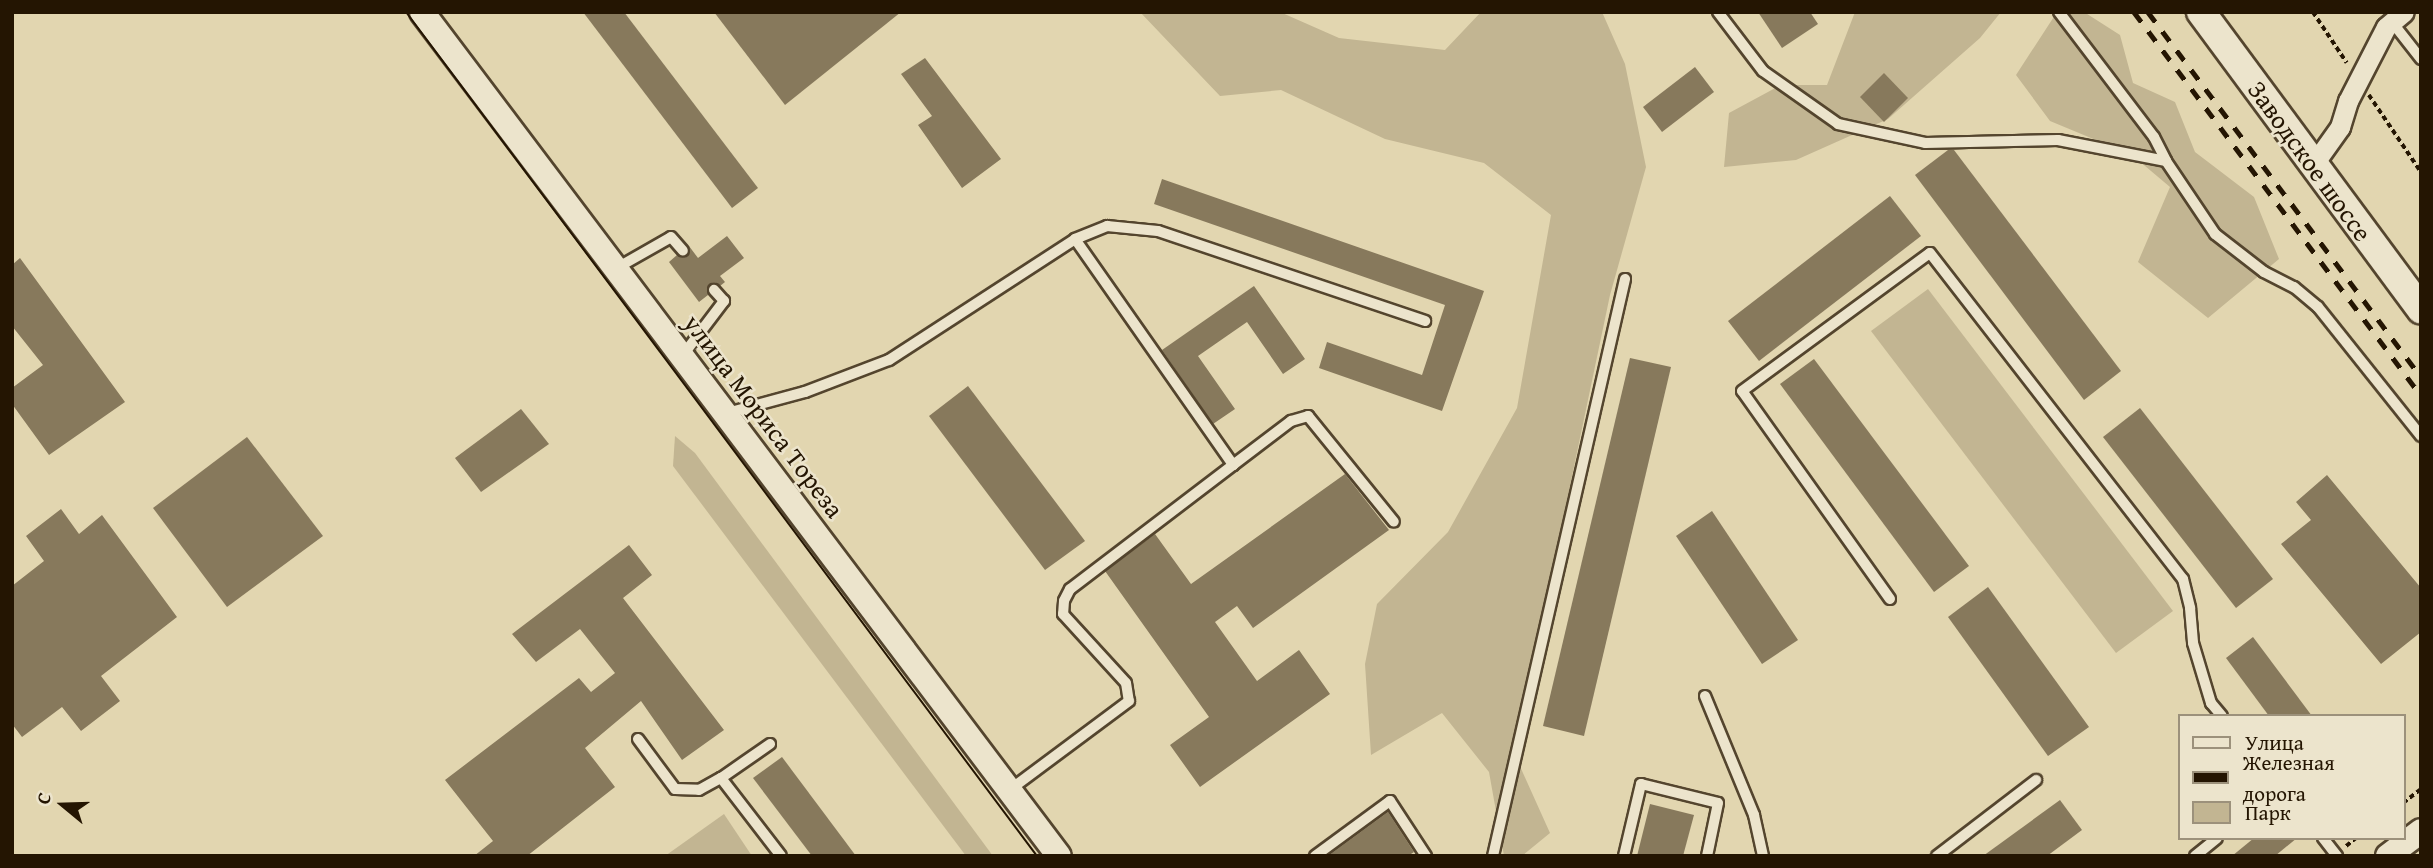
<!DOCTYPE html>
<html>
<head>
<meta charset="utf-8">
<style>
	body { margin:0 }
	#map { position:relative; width:2433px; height:868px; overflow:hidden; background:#e2d6b0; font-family:"Gentium Book Plus",serif }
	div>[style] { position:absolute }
	.green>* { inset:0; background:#c2b592 }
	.building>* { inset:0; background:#87795c }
	.path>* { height:3.5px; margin-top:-1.75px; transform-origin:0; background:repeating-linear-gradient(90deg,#241502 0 5px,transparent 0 8.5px) }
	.roads { filter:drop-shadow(2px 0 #54452e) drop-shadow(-2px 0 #54452e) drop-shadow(0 2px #54452e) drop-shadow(0 -2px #54452e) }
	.service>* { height:10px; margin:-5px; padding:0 5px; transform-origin:5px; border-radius:5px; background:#ece4cc }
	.minor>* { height:19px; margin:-9.5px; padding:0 9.5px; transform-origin:9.5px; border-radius:9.5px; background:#ece4cc }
	.tertiary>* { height:24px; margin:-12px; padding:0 12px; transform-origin:12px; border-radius:12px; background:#ece4cc }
	.secondary>* { height:28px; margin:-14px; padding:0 14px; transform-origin:14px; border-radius:14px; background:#ece4cc }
	.tram>* { height:2px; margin:-1px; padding:0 1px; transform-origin:1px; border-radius:1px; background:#241502 }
	.rail>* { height:5px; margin-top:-2.5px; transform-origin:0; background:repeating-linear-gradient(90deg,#241502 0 12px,transparent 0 24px) }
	span { translate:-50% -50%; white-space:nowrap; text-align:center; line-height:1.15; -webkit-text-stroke:5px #ece4cc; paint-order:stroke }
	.street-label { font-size:26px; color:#241502 }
	.frame { position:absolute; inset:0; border:14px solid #241502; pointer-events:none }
	.legend { position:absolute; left:2178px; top:714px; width:228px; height:126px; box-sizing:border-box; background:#ece4cc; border:2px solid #9c917b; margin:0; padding:9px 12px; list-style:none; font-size:21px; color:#241502 }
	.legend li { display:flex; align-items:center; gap:14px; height:35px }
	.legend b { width:35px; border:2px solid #9c917b }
	.north { position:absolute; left:28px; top:770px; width:70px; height:70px; -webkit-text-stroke:5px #ece4cc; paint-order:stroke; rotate:289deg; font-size:19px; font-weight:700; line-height:28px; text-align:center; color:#241502 }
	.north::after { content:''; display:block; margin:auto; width:24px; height:32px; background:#241502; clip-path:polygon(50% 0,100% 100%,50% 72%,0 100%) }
</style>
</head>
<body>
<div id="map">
	<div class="green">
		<i style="clip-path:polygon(1140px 12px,1280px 12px,1339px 38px,1445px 50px,1481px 12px,1602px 12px,1625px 64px,1646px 167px,1610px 295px,1514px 753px,1550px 833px,1522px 856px,1504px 856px,1489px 772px,1442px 713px,1371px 755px,1365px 664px,1377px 604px,1448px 532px,1517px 408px,1551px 215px,1484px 163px,1385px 139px,1281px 90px,1220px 96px)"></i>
		<i style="clip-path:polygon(1855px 12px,2001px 12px,1980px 38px,1888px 119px,1796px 160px,1724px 167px,1729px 113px,1781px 85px,1827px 85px)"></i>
		<i style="clip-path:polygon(2057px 12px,2084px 12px,2120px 35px,2133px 83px,2175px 102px,2195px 152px,2254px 197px,2279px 259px,2208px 318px,2138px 262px,2170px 187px,2132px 155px,2050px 121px,2016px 75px)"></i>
		<i style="clip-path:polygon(1928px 289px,2173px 611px,2116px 653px,1871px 331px)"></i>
		<i style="clip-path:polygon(675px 436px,695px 453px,993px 856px,966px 856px,673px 466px)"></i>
		<i style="clip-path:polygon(724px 814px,752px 856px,665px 856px)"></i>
	</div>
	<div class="building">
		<i style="clip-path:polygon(583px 12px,624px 12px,758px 188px,732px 208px)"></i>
		<i style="clip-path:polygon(714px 12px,901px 12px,785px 105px)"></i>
		<i style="clip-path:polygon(1758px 12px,1810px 12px,1818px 24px,1782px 48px)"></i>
		<i style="clip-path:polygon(925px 58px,1001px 159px,962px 188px,918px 125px,932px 116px,901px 74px)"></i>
		<i style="clip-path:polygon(1695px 67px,1714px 92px,1662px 132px,1643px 107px)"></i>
		<i style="clip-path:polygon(1884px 73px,1908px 98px,1884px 122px,1860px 97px)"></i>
		<i style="clip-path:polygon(1948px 150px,1954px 150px,2121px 371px,2084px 400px,1915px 175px)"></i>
		<i style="clip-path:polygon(1162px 179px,1484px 291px,1442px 411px,1319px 368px,1327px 342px,1422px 375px,1445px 305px,1154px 204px)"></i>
		<i style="clip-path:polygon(1890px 196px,1921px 236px,1759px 361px,1728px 321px)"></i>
		<i style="clip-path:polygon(727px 236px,744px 258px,720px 276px,725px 282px,720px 286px,716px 283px,709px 285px,708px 295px,699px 302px,669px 262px,677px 255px,687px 257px,689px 246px,698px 258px)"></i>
		<i style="clip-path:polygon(20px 258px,125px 402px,49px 455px,12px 404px,12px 388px,43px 365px,12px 326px,12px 265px)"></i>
		<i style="clip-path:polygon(1254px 286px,1305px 359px,1283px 374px,1247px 322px,1198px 356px,1235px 409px,1213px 424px,1162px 350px)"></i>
		<i style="clip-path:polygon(1630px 358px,1671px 367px,1584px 736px,1543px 726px)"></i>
		<i style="clip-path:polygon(1814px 359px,1969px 566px,1934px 592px,1780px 384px)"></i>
		<i style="clip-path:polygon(968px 386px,1085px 541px,1045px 570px,929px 416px)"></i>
		<i style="clip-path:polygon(2140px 408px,2273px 579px,2236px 608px,2103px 437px)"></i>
		<i style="clip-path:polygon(521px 409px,549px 444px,481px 492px,455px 458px)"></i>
		<i style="clip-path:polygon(247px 437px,323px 536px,227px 607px,153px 508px)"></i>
		<i style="clip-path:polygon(1345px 474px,1389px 530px,1253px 628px,1237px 606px,1215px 622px,1257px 681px,1299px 650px,1330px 694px,1200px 787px,1170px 745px,1209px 717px,1105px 571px,1155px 534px,1191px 584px)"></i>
		<i style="clip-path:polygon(2327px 475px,2421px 588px,2421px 632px,2381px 664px,2281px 544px,2311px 520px,2296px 502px)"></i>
		<i style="clip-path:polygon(61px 509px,79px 534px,102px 515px,177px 617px,101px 676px,120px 701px,81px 731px,62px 707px,22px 737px,12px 724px,12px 586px,44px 561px,26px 536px)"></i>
		<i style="clip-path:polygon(1712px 511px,1798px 640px,1762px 664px,1676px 536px)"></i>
		<i style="clip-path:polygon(629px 545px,652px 575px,623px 598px,724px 730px,682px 760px,641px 701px,585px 748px,615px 787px,527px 856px,474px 856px,493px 841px,445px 780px,579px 678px,591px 692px,615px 673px,580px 629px,536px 662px,512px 634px)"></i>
		<i style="clip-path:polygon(1988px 587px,2089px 727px,2048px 756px,1948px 617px)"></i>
		<i style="clip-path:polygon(2253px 637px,2312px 716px,2269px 716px,2226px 658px)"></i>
		<i style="clip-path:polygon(782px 757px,856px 856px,812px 856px,753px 778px)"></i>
		<i style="clip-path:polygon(2060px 800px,2082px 830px,2047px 856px,1983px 856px)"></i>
		<i style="clip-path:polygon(1650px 804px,1694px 815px,1683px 856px,1637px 856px)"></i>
		<i style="clip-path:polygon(1388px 812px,1414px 852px,1408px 856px,1328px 856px)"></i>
		<i style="clip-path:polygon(2254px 838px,2297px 838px,2275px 856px,2232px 856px)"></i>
	</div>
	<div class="path">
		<i style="left:2313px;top:12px;width:61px;rotate:56.3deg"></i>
		<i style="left:2369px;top:95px;width:93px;rotate:56deg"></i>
		<i style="left:2403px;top:803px;width:23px;rotate:-38deg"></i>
		<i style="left:2346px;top:846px;width:13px;rotate:-39deg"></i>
	</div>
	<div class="roads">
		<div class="service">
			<i style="left:1718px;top:12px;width:74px;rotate:52.7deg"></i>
			<i style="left:1763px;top:71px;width:92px;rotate:35.2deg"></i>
			<i style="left:1838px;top:124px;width:89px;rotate:12.3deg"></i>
			<i style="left:1925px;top:143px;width:133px;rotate:-1.3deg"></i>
			<i style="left:2058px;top:140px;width:110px;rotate:11deg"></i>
			<i style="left:2059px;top:12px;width:157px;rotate:52.8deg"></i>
			<i style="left:2154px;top:137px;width:27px;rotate:63deg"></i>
			<i style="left:2166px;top:161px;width:88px;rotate:56.1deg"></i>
			<i style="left:2215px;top:234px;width:62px;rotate:37.8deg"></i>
			<i style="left:2264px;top:272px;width:34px;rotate:27deg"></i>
			<i style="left:2294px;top:287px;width:31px;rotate:40deg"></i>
			<i style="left:2318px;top:307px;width:165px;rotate:51.4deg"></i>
			<i style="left:2392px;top:22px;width:47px;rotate:51.9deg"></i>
			<i style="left:1075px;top:239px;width:35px;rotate:-22deg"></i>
			<i style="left:1107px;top:226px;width:51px;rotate:5.6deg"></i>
			<i style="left:1158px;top:231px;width:282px;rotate:18.6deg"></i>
			<i style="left:615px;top:269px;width:64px;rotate:-29.7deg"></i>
			<i style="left:671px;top:237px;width:18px;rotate:49deg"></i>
			<i style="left:683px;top:355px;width:68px;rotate:-52.8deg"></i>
			<i style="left:724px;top:301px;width:15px;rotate:-132deg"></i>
			<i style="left:727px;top:413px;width:81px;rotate:-15.1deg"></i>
			<i style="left:805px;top:392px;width:90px;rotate:-20.9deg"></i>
			<i style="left:889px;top:360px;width:222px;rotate:-33deg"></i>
			<i style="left:1075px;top:239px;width:276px;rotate:55deg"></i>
			<i style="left:1233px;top:465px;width:205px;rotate:142.7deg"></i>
			<i style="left:1070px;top:589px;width:13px;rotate:117deg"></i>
			<i style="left:1064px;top:601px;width:13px;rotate:94deg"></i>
			<i style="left:1063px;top:614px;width:93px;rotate:47.6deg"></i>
			<i style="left:1126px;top:683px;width:18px;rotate:81deg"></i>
			<i style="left:1129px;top:701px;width:147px;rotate:143.3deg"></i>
			<i style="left:1233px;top:465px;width:73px;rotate:-37.2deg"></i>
			<i style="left:1291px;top:421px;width:18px;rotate:-16deg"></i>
			<i style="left:1308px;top:416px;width:136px;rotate:50.9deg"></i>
			<i style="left:1890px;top:599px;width:255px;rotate:-125.4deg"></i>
			<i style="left:1742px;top:391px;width:233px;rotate:-36.3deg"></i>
			<i style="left:1930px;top:253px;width:413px;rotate:52.2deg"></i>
			<i style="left:2183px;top:579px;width:30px;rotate:76deg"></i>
			<i style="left:2190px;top:608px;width:35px;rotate:85deg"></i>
			<i style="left:2193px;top:643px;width:63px;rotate:73.3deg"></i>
			<i style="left:2211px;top:703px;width:17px;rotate:50deg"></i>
			<i style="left:1705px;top:696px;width:129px;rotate:67.6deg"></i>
			<i style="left:1754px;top:815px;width:42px;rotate:77.6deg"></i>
			<i style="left:638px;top:739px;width:62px;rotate:53.5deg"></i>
			<i style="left:675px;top:789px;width:24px;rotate:2deg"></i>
			<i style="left:699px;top:790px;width:25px;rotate:-29deg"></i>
			<i style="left:770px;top:744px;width:60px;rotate:145.2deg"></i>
			<i style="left:721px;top:778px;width:98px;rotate:52.4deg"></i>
			<i style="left:2323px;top:838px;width:23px;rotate:52deg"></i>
			<i style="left:1315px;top:856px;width:93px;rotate:-36.3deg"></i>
			<i style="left:1390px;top:801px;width:66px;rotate:56.8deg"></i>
			<i style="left:1493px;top:856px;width:592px;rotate:-77.11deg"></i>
			<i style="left:1624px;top:856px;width:74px;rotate:-76.7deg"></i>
			<i style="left:1641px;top:784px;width:79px;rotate:13.9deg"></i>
			<i style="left:1718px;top:803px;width:54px;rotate:101.7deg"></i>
			<i style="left:1937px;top:856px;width:125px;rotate:-37.5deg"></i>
			<i style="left:2195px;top:856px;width:28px;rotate:-39deg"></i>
		</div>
		<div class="minor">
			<i style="left:2313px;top:165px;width:47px;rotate:-54.6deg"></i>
			<i style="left:2340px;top:127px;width:27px;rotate:-73deg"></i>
			<i style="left:2348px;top:101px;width:83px;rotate:-62.8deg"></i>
			<i style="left:2386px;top:27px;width:23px;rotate:-40deg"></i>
		</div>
		<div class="tertiary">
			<i style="left:422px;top:12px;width:1057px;rotate:52.96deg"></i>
			<i style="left:2388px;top:856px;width:41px;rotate:-37.1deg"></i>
		</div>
		<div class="secondary">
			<i style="left:2201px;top:12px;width:370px;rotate:53.5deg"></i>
		</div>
	</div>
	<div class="tram">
		<i style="left:406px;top:12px;width:1054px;rotate:53.22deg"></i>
	</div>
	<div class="rail">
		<i style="left:2134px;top:12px;width:479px;rotate:53.2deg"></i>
		<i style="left:2148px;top:12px;width:456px;rotate:53.2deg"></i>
	</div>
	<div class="street-label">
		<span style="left:2310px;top:161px;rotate:54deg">Заводское шоссе</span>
		<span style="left:764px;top:416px;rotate:53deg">улица Мориса Тореза</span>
	</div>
	<div class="frame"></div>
	<ul class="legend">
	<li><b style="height:9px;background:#ece4cc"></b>Улица</li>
	<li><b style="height:9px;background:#241502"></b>Железная дорога</li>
	<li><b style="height:19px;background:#c2b592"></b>Парк</li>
	</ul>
	<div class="north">С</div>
</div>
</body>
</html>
